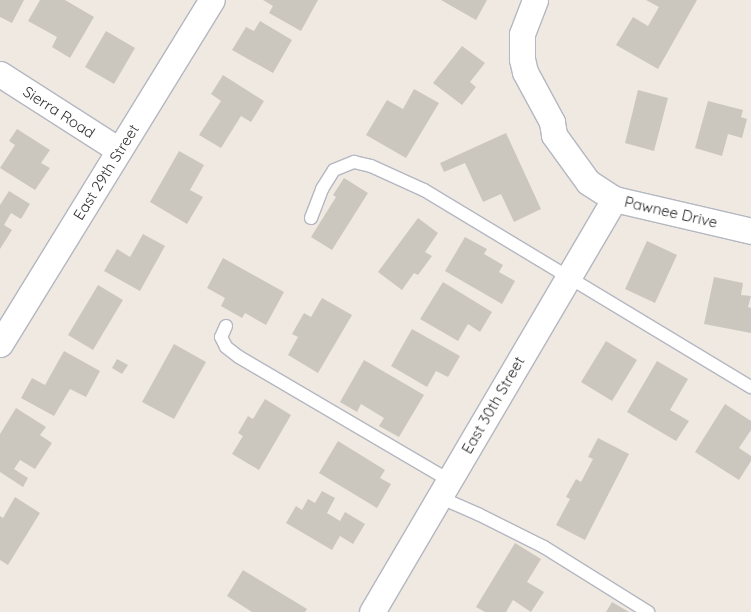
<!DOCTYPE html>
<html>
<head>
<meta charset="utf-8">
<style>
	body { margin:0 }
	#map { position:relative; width:751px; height:612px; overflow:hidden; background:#efe9e1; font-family:Quicksand,sans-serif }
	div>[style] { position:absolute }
	.building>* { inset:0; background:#cbc7bf }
	.roads { filter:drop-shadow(1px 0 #b4b7c1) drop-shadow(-1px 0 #b4b7c1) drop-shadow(0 1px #b4b7c1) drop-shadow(0 -1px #b4b7c1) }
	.lane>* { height:12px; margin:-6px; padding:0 6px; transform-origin:6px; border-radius:6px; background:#fff }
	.street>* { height:25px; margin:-12.5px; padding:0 12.5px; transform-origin:12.5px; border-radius:12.5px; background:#fff }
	span { translate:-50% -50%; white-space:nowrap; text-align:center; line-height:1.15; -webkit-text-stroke:4px #fff; paint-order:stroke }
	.street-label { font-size:15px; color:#2e2e2e }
</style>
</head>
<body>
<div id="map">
	<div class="building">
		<i style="clip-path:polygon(0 0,24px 0,12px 23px,0 17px)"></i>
		<i style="clip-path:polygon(40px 0,65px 0,94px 17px,70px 58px,52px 47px,57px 37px,28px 21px)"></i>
		<i style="clip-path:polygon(263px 0,318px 0,301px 31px,269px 13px,273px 6px)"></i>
		<i style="clip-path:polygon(441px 0,487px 0,476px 20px)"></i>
		<i style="clip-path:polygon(646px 0,697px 0,658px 69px,616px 45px,633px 17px,648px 26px,659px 7px)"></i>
		<i style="clip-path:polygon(260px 21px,292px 40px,273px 73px,232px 50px,246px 27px,254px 31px)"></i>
		<i style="clip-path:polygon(106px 31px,135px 48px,114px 84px,85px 67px)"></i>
		<i style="clip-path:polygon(462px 46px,485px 63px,470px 82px,476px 87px,462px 105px,433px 83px)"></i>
		<i style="clip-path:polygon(223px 75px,264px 101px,251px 122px,241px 116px,221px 148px,199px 135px,221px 101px,211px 94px)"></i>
		<i style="clip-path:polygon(414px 89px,439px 103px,406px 158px,366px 135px,387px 100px,403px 109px)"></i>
		<i style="clip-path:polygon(638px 90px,668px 98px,654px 151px,625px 143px)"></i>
		<i style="clip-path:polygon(708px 101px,743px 110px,741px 117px,747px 119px,742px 138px,728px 134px,722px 156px,695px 148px)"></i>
		<i style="clip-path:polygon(17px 129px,50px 150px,41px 163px,50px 168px,35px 190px,0 168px,15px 145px,9px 141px)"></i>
		<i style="clip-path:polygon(506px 133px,541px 209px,514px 222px,501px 194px,483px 202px,465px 163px,444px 172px,440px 163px)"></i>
		<i style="clip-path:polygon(179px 151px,204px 165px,190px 190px,203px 197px,187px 224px,150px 202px)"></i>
		<i style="clip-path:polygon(344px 178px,368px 193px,332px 250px,311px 237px,336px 197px,333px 195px)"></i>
		<i style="clip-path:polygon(9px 191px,30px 204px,21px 219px,11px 213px,4px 225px,12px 230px,0 249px,0 205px)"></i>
		<i style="clip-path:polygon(418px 218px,438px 233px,425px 252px,432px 256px,418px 275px,414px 273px,402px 290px,378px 272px)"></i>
		<i style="clip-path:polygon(143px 234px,165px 246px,140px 291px,104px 271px,117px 249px,130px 257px)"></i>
		<i style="clip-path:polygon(465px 237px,487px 249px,484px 254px,503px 265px,499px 272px,515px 281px,502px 304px,445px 271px)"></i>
		<i style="clip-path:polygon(647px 241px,677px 255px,655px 303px,625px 289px)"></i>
		<i style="clip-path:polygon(223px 258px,284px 292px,266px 325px,245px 313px,242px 318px,221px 306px,225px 298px,207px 288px)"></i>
		<i style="clip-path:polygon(714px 277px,743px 283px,741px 295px,751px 296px,748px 307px,751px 308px,751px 333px,704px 324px)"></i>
		<i style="clip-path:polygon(443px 282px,492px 312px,480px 332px,468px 324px,458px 341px,420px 319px)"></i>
		<i style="clip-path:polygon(98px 285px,123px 300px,93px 350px,68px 335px)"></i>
		<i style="clip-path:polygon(322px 298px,352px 315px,318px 373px,288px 355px,298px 337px,292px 334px,304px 313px,311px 317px)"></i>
		<i style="clip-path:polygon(412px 329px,460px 356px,448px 377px,436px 371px,427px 387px,391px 366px)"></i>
		<i style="clip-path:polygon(606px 341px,637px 360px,612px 401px,581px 382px)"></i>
		<i style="clip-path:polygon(174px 344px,206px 362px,174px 419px,142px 402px)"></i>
		<i style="clip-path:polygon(64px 351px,100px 371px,86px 397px,70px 389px,54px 416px,21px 398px,32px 378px,45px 385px)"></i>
		<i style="clip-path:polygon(117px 359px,128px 365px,122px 374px,112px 368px)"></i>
		<i style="clip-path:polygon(364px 360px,424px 395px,399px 437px,379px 426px,384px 418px,361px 404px,357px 412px,340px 402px)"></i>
		<i style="clip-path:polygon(657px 361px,688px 379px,670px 410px,689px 421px,676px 441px,627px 412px)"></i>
		<i style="clip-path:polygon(265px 399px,291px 415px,259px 470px,232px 454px,243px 436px,238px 433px,248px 416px,253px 419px)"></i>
		<i style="clip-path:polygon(725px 404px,751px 421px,751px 430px,739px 448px,751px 456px,751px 461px,739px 480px,695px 452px)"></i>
		<i style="clip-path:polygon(16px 408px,46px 427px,40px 435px,52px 443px,35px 469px,20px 460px,14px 469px,28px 478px,23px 487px,0 472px,0 434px)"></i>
		<i style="clip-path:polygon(598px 438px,629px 454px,585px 540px,556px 525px,570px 499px,566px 497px,576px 479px,581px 482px,593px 459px,588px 457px)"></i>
		<i style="clip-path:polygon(338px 441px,385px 470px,380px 478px,391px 484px,377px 508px,319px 473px)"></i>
		<i style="clip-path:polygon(322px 491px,335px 498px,327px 513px,340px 521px,345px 512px,365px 524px,353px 544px,340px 536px,332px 550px,286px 523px,296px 506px,302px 510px,308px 499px,315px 503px)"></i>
		<i style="clip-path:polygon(15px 497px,40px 513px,8px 565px,0 560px,0 516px,3px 518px)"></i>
		<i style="clip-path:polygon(515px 543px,541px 559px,527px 582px,544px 592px,531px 612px,513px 600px,506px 612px,485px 612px,476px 607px)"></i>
		<i style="clip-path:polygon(243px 570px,307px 609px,305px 612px,252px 612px,227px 596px)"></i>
		<i style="clip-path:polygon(612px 602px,629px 612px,606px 612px)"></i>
	</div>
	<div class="roads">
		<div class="lane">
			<i style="left:311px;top:218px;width:31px;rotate:-69deg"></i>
			<i style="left:322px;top:189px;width:22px;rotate:-58deg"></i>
			<i style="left:334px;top:170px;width:22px;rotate:-22deg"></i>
			<i style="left:354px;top:162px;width:17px;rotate:13deg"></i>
			<i style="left:371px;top:166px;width:58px;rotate:24.4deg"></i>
			<i style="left:424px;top:190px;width:382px;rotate:31.1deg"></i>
			<i style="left:226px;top:326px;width:12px;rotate:114deg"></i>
			<i style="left:221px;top:337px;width:11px;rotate:63deg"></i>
			<i style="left:226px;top:347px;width:16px;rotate:38deg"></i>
			<i style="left:239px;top:357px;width:243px;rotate:30.4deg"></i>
			<i style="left:439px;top:497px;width:43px;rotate:23.6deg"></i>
			<i style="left:478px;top:514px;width:74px;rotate:26.6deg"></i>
			<i style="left:544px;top:547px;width:123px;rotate:32deg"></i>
		</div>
		<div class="street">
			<i style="left:535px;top:0;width:36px;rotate:111deg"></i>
			<i style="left:522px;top:34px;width:25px;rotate:90deg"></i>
			<i style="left:522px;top:59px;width:13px;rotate:77deg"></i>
			<i style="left:525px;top:72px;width:57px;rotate:61.6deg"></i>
			<i style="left:552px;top:122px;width:13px;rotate:81deg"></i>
			<i style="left:554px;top:135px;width:58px;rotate:54.1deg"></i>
			<i style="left:588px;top:182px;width:31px;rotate:33deg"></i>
			<i style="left:614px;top:199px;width:141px;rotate:13.1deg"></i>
			<i style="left:0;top:74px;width:141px;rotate:32.6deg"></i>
			<i style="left:0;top:344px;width:404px;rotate:-58.4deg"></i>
			<i style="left:372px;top:612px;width:479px;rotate:-59.6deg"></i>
		</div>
	</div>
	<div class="street-label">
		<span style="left:59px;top:112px;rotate:33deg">Sierra Road</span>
		<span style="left:106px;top:172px;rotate:-58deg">East 29th Street</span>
		<span style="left:671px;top:212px;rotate:13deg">Pawnee Drive</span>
		<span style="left:493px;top:405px;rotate:-60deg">East 30th Street</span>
	</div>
</div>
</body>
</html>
